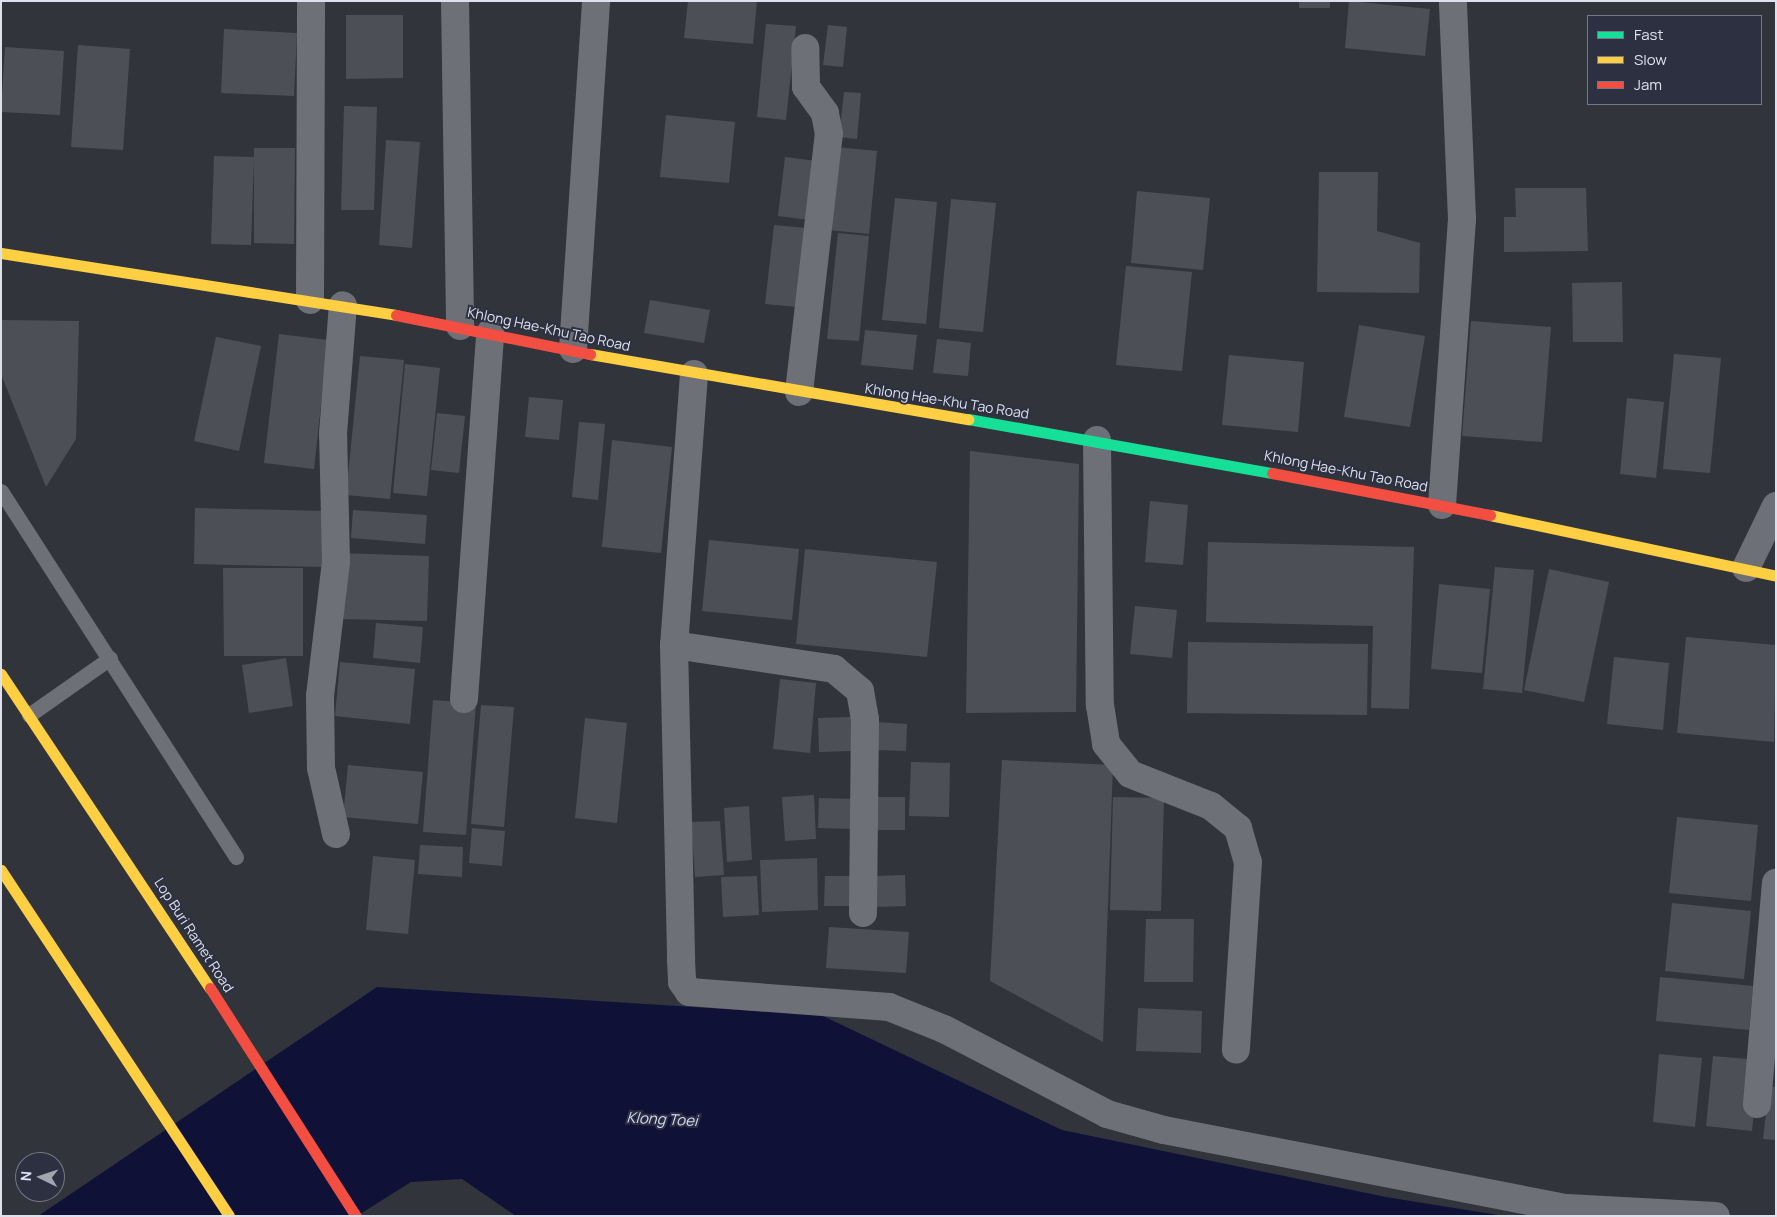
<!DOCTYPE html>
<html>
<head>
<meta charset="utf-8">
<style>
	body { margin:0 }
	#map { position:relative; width:1777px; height:1217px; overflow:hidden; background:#32343c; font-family:Manrope,sans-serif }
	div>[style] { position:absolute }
	.water>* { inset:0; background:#101137 }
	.building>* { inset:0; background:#4d4f57 }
	.lane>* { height:15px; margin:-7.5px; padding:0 7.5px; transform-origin:7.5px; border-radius:7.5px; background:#6e7078 }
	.street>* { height:28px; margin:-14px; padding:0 14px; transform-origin:14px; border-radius:14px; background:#6e7078 }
	.fast>* { height:11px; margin:-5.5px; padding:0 5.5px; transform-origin:5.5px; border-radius:5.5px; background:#16e098 }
	.slow>* { height:11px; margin:-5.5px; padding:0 5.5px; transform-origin:5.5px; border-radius:5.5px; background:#ffcf43 }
	.jam>* { height:11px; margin:-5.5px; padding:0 5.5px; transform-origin:5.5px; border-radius:5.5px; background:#f24e42 }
	span { translate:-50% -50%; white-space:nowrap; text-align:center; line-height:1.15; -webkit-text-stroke:4px #2d3041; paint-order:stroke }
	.street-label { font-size:14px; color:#dee1ec }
	.water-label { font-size:15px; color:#d2daf8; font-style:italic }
	.frame { position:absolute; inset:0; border:2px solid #dee1ec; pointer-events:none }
	.legend { position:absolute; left:1587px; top:15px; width:175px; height:90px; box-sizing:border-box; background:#2d3041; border:1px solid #747785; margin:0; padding:6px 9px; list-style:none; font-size:15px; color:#dee1ec }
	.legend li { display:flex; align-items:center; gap:10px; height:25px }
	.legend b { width:25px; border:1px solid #747785 }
	.north { position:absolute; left:15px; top:1152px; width:50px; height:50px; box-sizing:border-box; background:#2d3041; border:1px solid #747785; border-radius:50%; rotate:274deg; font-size:14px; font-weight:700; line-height:20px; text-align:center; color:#dee1ec }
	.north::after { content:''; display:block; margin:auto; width:18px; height:22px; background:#a2a4ae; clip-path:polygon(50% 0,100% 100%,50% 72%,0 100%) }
</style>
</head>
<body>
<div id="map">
	<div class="water">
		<i style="clip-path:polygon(377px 987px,821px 1015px,1062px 1130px,1386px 1197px,1504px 1216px,516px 1216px,462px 1179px,411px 1182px,357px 1216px,38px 1216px)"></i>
	</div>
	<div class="building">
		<i style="clip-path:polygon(688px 1px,757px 1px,753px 44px,684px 38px)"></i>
		<i style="clip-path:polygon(1299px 1px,1330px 1px,1330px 8px,1299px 8px)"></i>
		<i style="clip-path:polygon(1349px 1px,1430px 9px,1425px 56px,1345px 48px)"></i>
		<i style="clip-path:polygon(346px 15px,403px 15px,403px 78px,346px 79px)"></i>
		<i style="clip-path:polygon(766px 24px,796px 26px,786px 120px,757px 117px)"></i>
		<i style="clip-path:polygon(828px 25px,847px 27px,843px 67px,823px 65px)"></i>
		<i style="clip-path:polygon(224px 29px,297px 33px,294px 96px,221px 93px)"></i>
		<i style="clip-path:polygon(78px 45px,130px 49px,123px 150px,71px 147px)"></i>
		<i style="clip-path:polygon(5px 47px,64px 51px,60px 115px,1px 112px)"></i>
		<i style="clip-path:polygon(844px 92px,861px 93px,857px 139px,839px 137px)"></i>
		<i style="clip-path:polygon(344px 106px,377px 107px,374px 210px,341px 210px)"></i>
		<i style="clip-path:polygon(666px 115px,735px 122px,729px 183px,660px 177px)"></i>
		<i style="clip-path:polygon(386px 140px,420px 142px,412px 248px,379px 245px)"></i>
		<i style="clip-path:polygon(836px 147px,877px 151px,869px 234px,828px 230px)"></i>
		<i style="clip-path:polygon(254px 148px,295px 148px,294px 244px,254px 243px)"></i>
		<i style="clip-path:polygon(214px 156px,254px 157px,251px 245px,211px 244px)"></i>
		<i style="clip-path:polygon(785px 157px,816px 161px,809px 220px,778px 216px)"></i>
		<i style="clip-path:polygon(1319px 172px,1378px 172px,1377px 231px,1420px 243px,1419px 293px,1317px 292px)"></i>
		<i style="clip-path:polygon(1515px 188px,1586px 188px,1588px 251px,1504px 252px,1504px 217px,1516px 217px)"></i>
		<i style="clip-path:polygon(1137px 191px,1210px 198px,1203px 270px,1131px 263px)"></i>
		<i style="clip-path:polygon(895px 198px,937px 202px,926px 324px,882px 320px)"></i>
		<i style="clip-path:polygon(951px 199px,996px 203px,983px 332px,939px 328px)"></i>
		<i style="clip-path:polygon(774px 225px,806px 228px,797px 307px,765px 304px)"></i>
		<i style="clip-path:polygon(838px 233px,869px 236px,859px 341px,827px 339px)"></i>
		<i style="clip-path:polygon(1126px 266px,1192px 272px,1182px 371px,1116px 365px)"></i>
		<i style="clip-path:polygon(1622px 282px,1623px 342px,1573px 342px,1572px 283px)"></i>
		<i style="clip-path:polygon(650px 300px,710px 310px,704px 343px,644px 333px)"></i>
		<i style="clip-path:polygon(1px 320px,79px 321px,76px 439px,46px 487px,1px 374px)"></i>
		<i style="clip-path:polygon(1471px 321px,1551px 327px,1542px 442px,1462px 436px)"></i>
		<i style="clip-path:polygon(1359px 325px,1425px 336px,1410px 427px,1344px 417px)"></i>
		<i style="clip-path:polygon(865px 330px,917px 335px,913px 370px,861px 365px)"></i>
		<i style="clip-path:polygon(279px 334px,328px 340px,314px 469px,264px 463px)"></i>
		<i style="clip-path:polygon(216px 337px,261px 346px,239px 451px,194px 441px)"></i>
		<i style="clip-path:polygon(937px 339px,971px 343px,968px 376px,933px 373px)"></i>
		<i style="clip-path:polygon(1674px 354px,1721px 358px,1710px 473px,1663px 469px)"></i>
		<i style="clip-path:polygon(1229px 355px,1304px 362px,1298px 432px,1222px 425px)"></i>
		<i style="clip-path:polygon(360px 356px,404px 360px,390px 499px,346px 495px)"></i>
		<i style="clip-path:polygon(405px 364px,440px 368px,427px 496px,393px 493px)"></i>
		<i style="clip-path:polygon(529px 397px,563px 400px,559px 440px,525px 437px)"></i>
		<i style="clip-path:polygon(1627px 398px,1664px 402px,1656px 478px,1620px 474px)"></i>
		<i style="clip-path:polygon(437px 413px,465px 416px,459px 473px,431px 470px)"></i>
		<i style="clip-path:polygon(579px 422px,605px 424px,598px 500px,572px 497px)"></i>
		<i style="clip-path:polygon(612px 440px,672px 447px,661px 553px,602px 547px)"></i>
		<i style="clip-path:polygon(970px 451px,1079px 464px,1076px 712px,966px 713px)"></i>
		<i style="clip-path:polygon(1150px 501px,1188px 505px,1183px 565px,1145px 562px)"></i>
		<i style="clip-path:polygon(195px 508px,325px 511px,323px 567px,194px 564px)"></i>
		<i style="clip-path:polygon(353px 510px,427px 515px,425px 544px,351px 538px)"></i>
		<i style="clip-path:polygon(709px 540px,799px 549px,792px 620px,702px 611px)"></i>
		<i style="clip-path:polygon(1208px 542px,1414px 547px,1409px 709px,1371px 708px,1373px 626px,1206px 622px)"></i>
		<i style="clip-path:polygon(805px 549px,937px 562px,927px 657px,796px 644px)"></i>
		<i style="clip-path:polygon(340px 553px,429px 556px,427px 621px,338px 619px)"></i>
		<i style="clip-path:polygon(1495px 567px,1534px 570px,1522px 693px,1483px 689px)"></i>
		<i style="clip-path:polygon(223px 568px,303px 568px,303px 656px,224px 656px)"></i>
		<i style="clip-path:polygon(1549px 569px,1609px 582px,1584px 702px,1524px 690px)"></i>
		<i style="clip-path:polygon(1439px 584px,1490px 589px,1482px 673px,1431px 669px)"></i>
		<i style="clip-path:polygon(1135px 606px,1177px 610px,1172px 658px,1130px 654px)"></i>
		<i style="clip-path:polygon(376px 623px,423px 627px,420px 663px,373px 658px)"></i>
		<i style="clip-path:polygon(1686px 637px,1776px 645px,1774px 742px,1677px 733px)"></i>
		<i style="clip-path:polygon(1188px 642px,1368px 644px,1367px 715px,1187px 713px)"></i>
		<i style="clip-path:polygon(1614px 657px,1669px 663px,1663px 730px,1607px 724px)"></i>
		<i style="clip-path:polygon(286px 658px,293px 706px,249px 713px,242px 665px)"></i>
		<i style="clip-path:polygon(340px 662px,415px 669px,410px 724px,335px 716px)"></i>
		<i style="clip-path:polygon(780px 679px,816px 683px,810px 753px,773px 749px)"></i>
		<i style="clip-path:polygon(433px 700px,476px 703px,466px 835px,423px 832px)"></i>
		<i style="clip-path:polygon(481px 705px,514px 707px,504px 827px,471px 824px)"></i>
		<i style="clip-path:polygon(851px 717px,852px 751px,819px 752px,818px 718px)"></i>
		<i style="clip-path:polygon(585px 718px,627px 723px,617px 823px,575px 818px)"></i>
		<i style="clip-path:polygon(877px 722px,907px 724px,906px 751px,876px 750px)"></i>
		<i style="clip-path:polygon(1002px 760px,1113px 765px,1103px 1042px,990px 981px)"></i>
		<i style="clip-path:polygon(911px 762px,950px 763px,949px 817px,909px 816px)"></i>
		<i style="clip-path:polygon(348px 765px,423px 772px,418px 824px,343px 817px)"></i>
		<i style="clip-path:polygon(814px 795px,816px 839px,785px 841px,782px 797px)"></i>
		<i style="clip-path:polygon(875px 797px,905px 797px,905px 830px,874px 830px)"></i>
		<i style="clip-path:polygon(1113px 797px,1164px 798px,1161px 911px,1110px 910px)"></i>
		<i style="clip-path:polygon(819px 798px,854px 799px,853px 829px,818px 828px)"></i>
		<i style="clip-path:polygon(749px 806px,752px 860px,727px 862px,724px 808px)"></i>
		<i style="clip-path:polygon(1677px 817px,1758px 825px,1751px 901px,1669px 893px)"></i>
		<i style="clip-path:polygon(720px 821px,724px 875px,695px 877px,691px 822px)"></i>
		<i style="clip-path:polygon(472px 828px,505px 831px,502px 866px,469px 863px)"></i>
		<i style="clip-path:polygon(420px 845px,463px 847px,462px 877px,418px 874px)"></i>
		<i style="clip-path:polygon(373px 856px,415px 860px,408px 934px,366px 930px)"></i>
		<i style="clip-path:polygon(817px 858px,818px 910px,762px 912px,760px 860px)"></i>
		<i style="clip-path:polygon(905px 875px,906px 906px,875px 907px,874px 876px)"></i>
		<i style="clip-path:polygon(757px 876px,759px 915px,723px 917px,721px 877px)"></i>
		<i style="clip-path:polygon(825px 876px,856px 876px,856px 906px,824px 906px)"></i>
		<i style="clip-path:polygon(1672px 903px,1751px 911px,1744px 979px,1665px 971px)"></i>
		<i style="clip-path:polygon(1146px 919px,1194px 919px,1193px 982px,1144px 982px)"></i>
		<i style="clip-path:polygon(829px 927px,909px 932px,906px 973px,826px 968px)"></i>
		<i style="clip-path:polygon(1660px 977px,1753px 986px,1749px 1030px,1656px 1021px)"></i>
		<i style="clip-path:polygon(1138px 1008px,1202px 1011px,1201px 1053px,1136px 1051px)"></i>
		<i style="clip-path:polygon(1659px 1054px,1702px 1058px,1695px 1127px,1653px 1122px)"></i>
		<i style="clip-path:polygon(1713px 1056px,1759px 1060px,1752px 1131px,1706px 1126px)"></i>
		<i style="clip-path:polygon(1769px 1086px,1776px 1087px,1776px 1140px,1763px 1139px)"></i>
	</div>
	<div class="lane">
		<i style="left:1px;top:491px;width:435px;rotate:57.3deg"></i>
		<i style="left:29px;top:715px;width:99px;rotate:-35.1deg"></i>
	</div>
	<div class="street">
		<i style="left:455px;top:1px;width:325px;rotate:89.1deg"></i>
		<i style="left:310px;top:300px;width:299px;rotate:-89.8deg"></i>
		<i style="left:573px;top:349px;width:349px;rotate:-86.2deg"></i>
		<i style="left:694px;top:374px;width:272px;rotate:94.2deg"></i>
		<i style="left:674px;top:645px;width:315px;rotate:88.7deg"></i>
		<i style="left:681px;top:960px;width:22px;rotate:87deg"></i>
		<i style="left:682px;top:982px;width:12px;rotate:55deg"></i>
		<i style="left:689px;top:992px;width:201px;rotate:4.3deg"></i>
		<i style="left:889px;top:1007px;width:59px;rotate:21.8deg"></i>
		<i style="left:944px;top:1029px;width:184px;rotate:27.5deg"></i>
		<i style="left:1107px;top:1114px;width:59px;rotate:15.7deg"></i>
		<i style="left:1164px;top:1130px;width:410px;rotate:11deg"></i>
		<i style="left:1567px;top:1208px;width:149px;rotate:3.1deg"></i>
		<i style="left:799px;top:392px;width:260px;rotate:-83.4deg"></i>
		<i style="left:829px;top:134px;width:21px;rotate:-101deg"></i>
		<i style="left:825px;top:113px;width:32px;rotate:-126deg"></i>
		<i style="left:806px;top:87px;width:39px;rotate:-91deg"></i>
		<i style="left:1097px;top:440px;width:265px;rotate:89.4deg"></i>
		<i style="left:1100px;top:705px;width:39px;rotate:81deg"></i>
		<i style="left:1106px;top:744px;width:38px;rotate:51deg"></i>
		<i style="left:1130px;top:774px;width:87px;rotate:21.6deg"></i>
		<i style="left:1211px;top:806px;width:35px;rotate:39deg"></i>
		<i style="left:1238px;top:828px;width:35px;rotate:74deg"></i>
		<i style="left:1248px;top:862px;width:188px;rotate:93.7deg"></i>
		<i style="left:1442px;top:505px;width:287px;rotate:-86deg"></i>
		<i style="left:1462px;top:219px;width:218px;rotate:-92.4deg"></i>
		<i style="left:1746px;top:568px;width:69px;rotate:-64.2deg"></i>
		<i style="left:674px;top:645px;width:162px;rotate:8.5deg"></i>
		<i style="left:834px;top:669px;width:34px;rotate:40deg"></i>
		<i style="left:860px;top:691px;width:28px;rotate:80deg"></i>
		<i style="left:865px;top:719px;width:194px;rotate:90.6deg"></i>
		<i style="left:464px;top:699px;width:367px;rotate:-85.9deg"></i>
		<i style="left:336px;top:834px;width:68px;rotate:-102.8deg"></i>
		<i style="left:321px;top:768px;width:72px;rotate:-90.8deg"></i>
		<i style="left:320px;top:696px;width:135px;rotate:-83.2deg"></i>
		<i style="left:336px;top:562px;width:128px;rotate:-91.3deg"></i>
		<i style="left:333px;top:434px;width:129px;rotate:-85.6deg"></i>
		<i style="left:1757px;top:1104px;width:222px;rotate:-85.1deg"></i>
	</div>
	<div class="fast">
		<i style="left:968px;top:419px;width:309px;rotate:10.1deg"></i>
	</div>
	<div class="slow">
		<i style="left:1px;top:253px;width:400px;rotate:8.9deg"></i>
		<i style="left:590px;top:354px;width:384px;rotate:9.8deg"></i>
		<i style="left:1490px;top:515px;width:292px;rotate:12deg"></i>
		<i style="left:1px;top:674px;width:377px;rotate:56.4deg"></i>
		<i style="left:1px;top:870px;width:414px;rotate:56.6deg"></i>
	</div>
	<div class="jam">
		<i style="left:396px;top:315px;width:198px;rotate:11.4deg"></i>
		<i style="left:1272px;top:473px;width:222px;rotate:10.9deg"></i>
		<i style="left:210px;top:988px;width:271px;rotate:57.4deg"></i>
	</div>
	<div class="street-label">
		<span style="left:549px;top:329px;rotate:12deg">Khlong Hae-Khu Tao Road</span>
		<span style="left:947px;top:401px;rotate:9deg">Khlong Hae-Khu Tao Road</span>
		<span style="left:1346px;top:471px;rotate:11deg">Khlong Hae-Khu Tao Road</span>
		<span style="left:194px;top:935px;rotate:57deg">Lop Buri Ramet Road</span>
	</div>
	<div class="water-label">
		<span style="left:662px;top:1119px;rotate:3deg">Klong Toei</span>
	</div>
	<div class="frame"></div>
	<ul class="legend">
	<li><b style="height:6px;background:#16e098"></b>Fast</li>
	<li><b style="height:6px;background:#ffcf43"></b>Slow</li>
	<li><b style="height:6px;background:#f24e42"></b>Jam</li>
	</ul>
	<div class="north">N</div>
</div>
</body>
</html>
